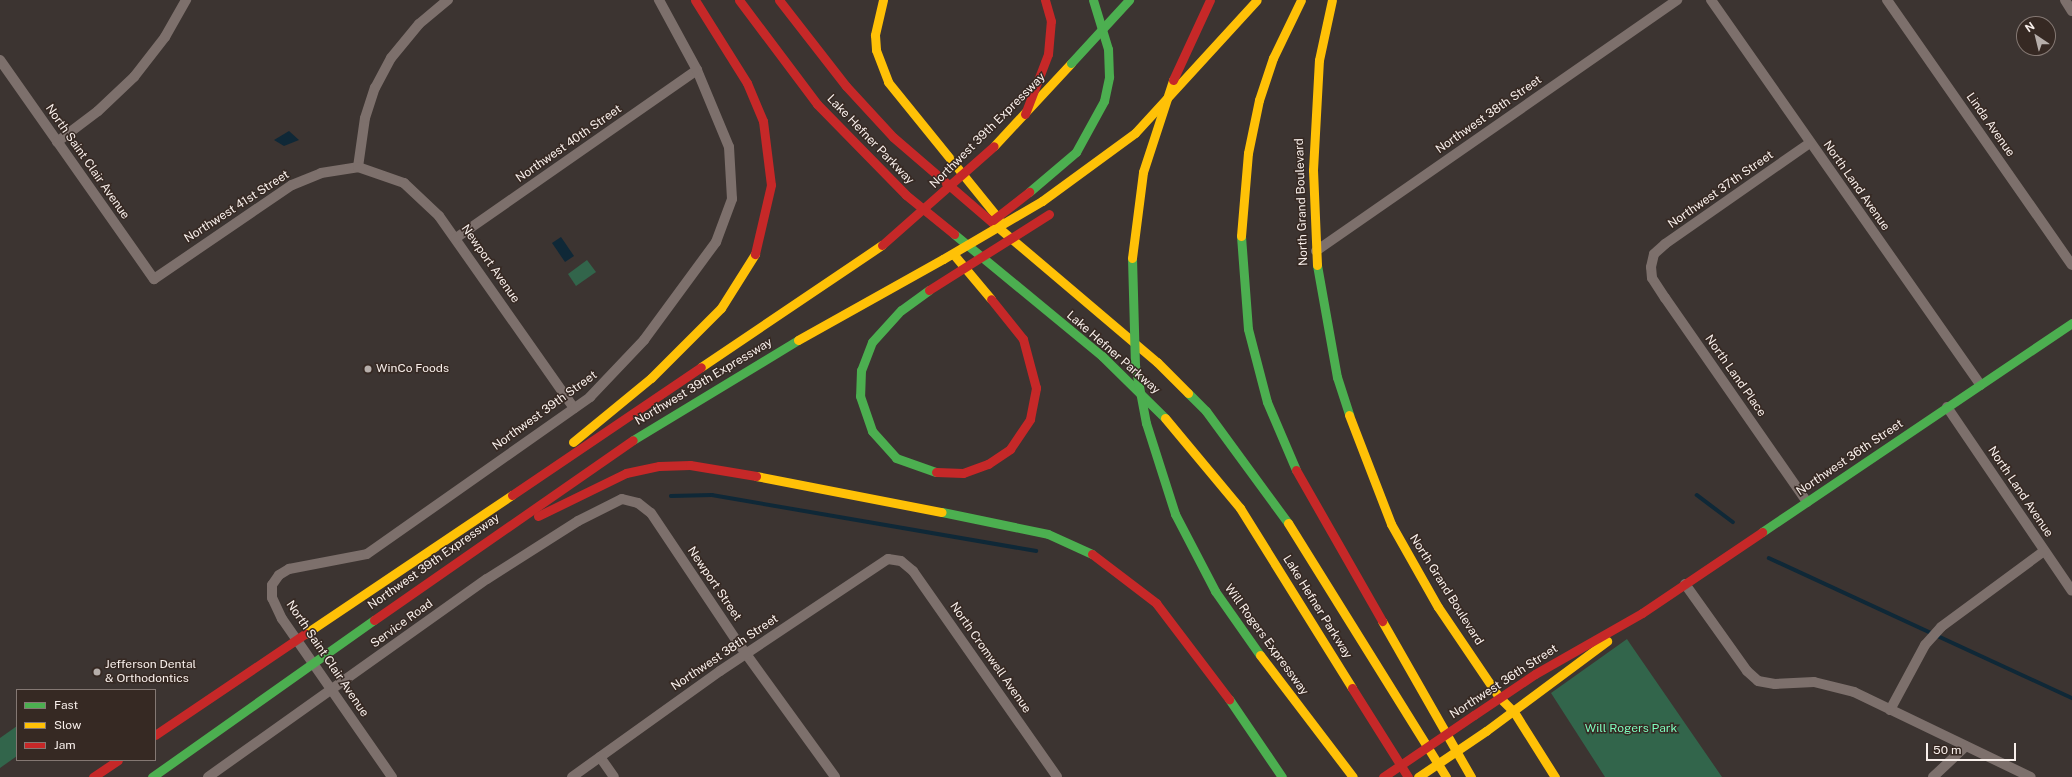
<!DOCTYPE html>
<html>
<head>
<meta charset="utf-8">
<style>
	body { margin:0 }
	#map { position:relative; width:2072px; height:777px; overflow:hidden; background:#3c3431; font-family:"Public Sans",sans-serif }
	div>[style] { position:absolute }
	.green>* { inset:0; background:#32654b }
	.water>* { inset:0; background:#0f2837 }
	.stream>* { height:3.5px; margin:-1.75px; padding:0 1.75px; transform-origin:1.75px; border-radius:1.75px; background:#0f2837 }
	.street>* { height:10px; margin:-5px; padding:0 5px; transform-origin:5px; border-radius:5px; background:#7d706c }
	.fast>* { height:9px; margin:-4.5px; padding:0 4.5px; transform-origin:4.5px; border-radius:4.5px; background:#4caf50 }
	.slow>* { height:9px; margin:-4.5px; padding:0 4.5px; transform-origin:4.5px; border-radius:4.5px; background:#ffc107 }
	.jam>* { height:9px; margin:-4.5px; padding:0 4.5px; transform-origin:4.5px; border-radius:4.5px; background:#c62828 }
	.fast-bridge>* { height:9px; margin:-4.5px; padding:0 4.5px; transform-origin:4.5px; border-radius:4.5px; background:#4caf50 }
	.slow-bridge>* { height:9px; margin:-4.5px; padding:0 4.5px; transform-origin:4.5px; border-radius:4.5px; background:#ffc107 }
	.jam-bridge>* { height:9px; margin:-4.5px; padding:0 4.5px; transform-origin:4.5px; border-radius:4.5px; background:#c62828 }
	.dots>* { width:11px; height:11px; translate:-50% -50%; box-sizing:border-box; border:2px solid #362923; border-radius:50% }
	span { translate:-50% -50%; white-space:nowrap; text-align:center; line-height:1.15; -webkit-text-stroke:3px #362923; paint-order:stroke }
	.street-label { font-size:12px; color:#f8efeb }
	.poi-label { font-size:12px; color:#f8efeb }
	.left { translate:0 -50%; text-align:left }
	.park-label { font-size:12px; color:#7efebf }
	.legend { position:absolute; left:16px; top:689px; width:140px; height:72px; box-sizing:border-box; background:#362923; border:1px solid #847873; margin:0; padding:5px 7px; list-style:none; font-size:12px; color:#f8efeb }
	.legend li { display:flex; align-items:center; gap:8px; height:20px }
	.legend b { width:20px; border:1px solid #847873 }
	.north { position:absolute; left:2016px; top:16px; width:40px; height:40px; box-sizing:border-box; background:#362923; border:1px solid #847873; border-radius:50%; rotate:325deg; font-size:11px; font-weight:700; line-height:16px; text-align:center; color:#f8efeb }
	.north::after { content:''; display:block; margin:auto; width:14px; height:18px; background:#b6aeaa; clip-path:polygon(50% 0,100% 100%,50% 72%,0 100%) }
	.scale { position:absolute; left:1926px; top:743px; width:90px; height:18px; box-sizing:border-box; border:2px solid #f8efeb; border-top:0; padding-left:5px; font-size:12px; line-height:14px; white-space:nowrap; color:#f8efeb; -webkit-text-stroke:3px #362923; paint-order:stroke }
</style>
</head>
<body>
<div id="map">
	<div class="green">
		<i style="clip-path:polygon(587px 260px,596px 272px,576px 286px,568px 274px)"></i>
		<i style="clip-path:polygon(1627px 639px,1631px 645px,1722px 777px,1605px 777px,1551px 693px)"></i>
		<i style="clip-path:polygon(17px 726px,17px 756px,0 768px,0 738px)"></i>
	</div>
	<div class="water">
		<i style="clip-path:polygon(289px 131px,299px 140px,284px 146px,274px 140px)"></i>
		<i style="clip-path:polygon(561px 237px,574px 256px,565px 262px,552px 243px)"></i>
	</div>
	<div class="stream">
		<i style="left:1697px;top:495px;width:45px;rotate:36.9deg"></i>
		<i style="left:671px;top:496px;width:41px;rotate:-1.4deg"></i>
		<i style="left:712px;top:495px;width:329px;rotate:9.8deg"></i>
		<i style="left:1769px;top:558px;width:334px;rotate:24.8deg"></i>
	</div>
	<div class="street">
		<i style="left:1711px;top:0;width:470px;rotate:55deg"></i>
		<i style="left:1887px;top:0;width:323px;rotate:55.1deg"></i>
		<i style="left:2065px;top:0;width:13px;rotate:58deg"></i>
		<i style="left:0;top:60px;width:268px;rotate:54.9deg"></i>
		<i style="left:154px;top:279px;width:167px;rotate:-34.3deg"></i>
		<i style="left:292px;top:185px;width:31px;rotate:-22deg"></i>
		<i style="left:321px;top:173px;width:37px;rotate:-9deg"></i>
		<i style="left:358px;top:167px;width:49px;rotate:-81.9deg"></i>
		<i style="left:365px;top:118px;width:32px;rotate:-72deg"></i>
		<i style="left:375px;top:88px;width:34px;rotate:-62deg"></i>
		<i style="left:391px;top:58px;width:44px;rotate:-50.5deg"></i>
		<i style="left:419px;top:24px;width:38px;rotate:-40deg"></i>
		<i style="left:57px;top:142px;width:51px;rotate:-37.1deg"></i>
		<i style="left:98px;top:111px;width:50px;rotate:-43.4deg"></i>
		<i style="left:134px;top:77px;width:51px;rotate:-52.2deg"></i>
		<i style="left:165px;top:37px;width:43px;rotate:-60.4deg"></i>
		<i style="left:358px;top:167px;width:49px;rotate:19.2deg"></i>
		<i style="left:404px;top:183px;width:48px;rotate:43.3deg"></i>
		<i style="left:439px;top:216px;width:235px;rotate:54.9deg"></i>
		<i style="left:456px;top:238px;width:294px;rotate:-34.9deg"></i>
		<i style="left:1316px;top:251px;width:440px;rotate:-34.8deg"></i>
		<i style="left:1947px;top:407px;width:222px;rotate:55.8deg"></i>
		<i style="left:1807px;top:502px;width:249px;rotate:-124.8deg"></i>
		<i style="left:1665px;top:298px;width:24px;rotate:-123deg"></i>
		<i style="left:1652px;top:278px;width:11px;rotate:-95deg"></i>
		<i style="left:1651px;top:267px;width:13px;rotate:-77deg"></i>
		<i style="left:1654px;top:254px;width:15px;rotate:-42deg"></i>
		<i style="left:1665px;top:244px;width:177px;rotate:-34.9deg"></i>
		<i style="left:1685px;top:584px;width:107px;rotate:54.5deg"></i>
		<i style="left:1747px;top:671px;width:15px;rotate:42deg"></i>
		<i style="left:1758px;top:681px;width:17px;rotate:10deg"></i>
		<i style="left:1775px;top:684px;width:39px;rotate:-3deg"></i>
		<i style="left:1814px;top:682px;width:41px;rotate:14deg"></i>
		<i style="left:1854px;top:692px;width:196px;rotate:25.7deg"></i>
		<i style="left:1890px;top:710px;width:74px;rotate:-61.7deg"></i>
		<i style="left:1925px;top:645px;width:24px;rotate:-48deg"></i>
		<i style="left:1941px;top:627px;width:128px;rotate:-36.4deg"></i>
		<i style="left:600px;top:757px;width:24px;rotate:55deg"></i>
		<i style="left:208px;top:777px;width:342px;rotate:-35.4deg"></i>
		<i style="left:487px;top:579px;width:108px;rotate:-32.5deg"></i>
		<i style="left:578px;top:521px;width:49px;rotate:-26.6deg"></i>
		<i style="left:622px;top:499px;width:16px;rotate:14deg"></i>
		<i style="left:638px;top:503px;width:16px;rotate:38deg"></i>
		<i style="left:651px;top:513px;width:153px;rotate:56.2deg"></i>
		<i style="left:736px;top:640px;width:169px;rotate:54.1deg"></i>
		<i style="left:392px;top:777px;width:193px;rotate:-124.8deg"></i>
		<i style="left:282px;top:619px;width:23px;rotate:-115deg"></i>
		<i style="left:272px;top:598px;width:13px;rotate:-90deg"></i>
		<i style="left:272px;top:585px;width:12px;rotate:-55deg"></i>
		<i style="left:279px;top:575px;width:12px;rotate:-31deg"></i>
		<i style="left:289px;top:569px;width:79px;rotate:-10.9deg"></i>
		<i style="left:367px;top:554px;width:273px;rotate:-35.1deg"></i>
		<i style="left:590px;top:397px;width:79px;rotate:-46.5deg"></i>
		<i style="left:644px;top:340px;width:122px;rotate:-53.7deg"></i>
		<i style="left:716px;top:242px;width:46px;rotate:-69.6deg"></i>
		<i style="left:732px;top:199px;width:52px;rotate:-93.3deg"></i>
		<i style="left:729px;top:147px;width:83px;rotate:-112.6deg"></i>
		<i style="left:697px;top:70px;width:80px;rotate:-118.5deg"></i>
		<i style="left:572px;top:777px;width:182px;rotate:-35.6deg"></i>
		<i style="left:720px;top:671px;width:202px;rotate:-33.7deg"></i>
		<i style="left:888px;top:559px;width:13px;rotate:9deg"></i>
		<i style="left:901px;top:561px;width:16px;rotate:40deg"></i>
		<i style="left:913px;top:571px;width:251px;rotate:55deg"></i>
		<i style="left:1933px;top:777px;width:45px;rotate:-43.2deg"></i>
	</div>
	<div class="fast">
		<i style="left:1029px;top:192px;width:62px;rotate:-40.4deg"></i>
		<i style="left:1076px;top:152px;width:58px;rotate:-61.2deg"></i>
		<i style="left:1104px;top:101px;width:25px;rotate:-78deg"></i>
		<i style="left:1109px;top:77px;width:28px;rotate:-92deg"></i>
		<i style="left:1108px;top:49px;width:51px;rotate:-107deg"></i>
		<i style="left:954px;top:234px;width:192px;rotate:39.5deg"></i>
		<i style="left:1102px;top:356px;width:88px;rotate:44.5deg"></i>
		<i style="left:1241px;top:236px;width:93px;rotate:85.7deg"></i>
		<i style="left:1248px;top:329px;width:75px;rotate:75.4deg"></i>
		<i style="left:1267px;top:402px;width:74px;rotate:66.9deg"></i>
		<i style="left:1317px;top:265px;width:114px;rotate:79.9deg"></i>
		<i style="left:1337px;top:377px;width:40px;rotate:72deg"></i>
		<i style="left:929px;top:290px;width:34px;rotate:144deg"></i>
		<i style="left:901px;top:310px;width:43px;rotate:132.2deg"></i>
		<i style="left:872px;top:342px;width:30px;rotate:111deg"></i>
		<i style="left:861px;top:370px;width:26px;rotate:92deg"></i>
		<i style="left:860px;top:396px;width:37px;rotate:71deg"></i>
		<i style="left:872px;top:431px;width:36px;rotate:48deg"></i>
		<i style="left:896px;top:458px;width:42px;rotate:19.3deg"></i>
		<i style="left:1188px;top:393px;width:25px;rotate:45deg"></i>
		<i style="left:1206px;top:411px;width:139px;rotate:53.8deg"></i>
		<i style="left:633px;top:440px;width:193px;rotate:-31.2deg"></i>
		<i style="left:942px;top:512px;width:108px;rotate:11.7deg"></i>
		<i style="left:1048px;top:534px;width:48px;rotate:24.4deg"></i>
		<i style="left:1175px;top:514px;width:87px;rotate:62.5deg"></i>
		<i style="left:1215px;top:591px;width:78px;rotate:54.9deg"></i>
		<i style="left:1762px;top:532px;width:374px;rotate:-34deg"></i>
		<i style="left:1229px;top:699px;width:94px;rotate:55.8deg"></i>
		<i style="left:152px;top:777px;width:272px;rotate:-35.3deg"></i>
	</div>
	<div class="slow">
		<i style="left:883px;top:0;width:36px;rotate:103deg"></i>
		<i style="left:875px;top:35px;width:15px;rotate:86deg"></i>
		<i style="left:876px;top:50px;width:34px;rotate:69deg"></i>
		<i style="left:888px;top:82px;width:176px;rotate:51deg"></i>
		<i style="left:994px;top:146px;width:113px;rotate:-47.1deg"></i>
		<i style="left:1042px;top:201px;width:115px;rotate:-36.2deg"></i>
		<i style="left:1135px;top:133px;width:180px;rotate:-47.5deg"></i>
		<i style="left:993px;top:223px;width:215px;rotate:40.3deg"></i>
		<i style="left:1157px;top:362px;width:44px;rotate:45deg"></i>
		<i style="left:1241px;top:236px;width:83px;rotate:-85.2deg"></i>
		<i style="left:1248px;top:153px;width:54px;rotate:-78.3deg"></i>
		<i style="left:1259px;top:100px;width:44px;rotate:-71.6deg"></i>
		<i style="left:1273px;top:58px;width:64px;rotate:-64.2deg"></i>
		<i style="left:955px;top:256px;width:56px;rotate:50.1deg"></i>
		<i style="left:1317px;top:265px;width:95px;rotate:-92.4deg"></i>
		<i style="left:1313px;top:170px;width:110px;rotate:-86.9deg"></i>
		<i style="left:1319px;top:60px;width:61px;rotate:-77.8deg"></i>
		<i style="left:798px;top:340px;width:166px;rotate:-29.2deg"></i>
		<i style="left:701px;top:367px;width:218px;rotate:-34deg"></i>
		<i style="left:1349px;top:415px;width:117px;rotate:68.9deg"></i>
		<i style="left:1391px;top:524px;width:95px;rotate:60.5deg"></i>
		<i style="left:1438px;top:607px;width:109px;rotate:55.9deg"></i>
		<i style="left:1165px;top:418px;width:117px;rotate:50.2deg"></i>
		<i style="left:1240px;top:508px;width:212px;rotate:58.1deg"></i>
		<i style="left:573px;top:442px;width:101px;rotate:-39.4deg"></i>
		<i style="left:651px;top:378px;width:99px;rotate:-45deg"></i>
		<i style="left:721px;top:308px;width:64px;rotate:-57.8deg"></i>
		<i style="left:756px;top:476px;width:189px;rotate:11deg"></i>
		<i style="left:1288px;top:523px;width:299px;rotate:58.1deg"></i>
		<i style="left:1382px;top:621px;width:180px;rotate:60.3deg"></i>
		<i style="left:305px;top:634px;width:249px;rotate:-33.9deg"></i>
		<i style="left:1260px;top:655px;width:153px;rotate:52.7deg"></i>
		<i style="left:1499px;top:697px;width:21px;rotate:45deg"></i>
		<i style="left:1514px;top:712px;width:77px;rotate:57.8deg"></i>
		<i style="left:1486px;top:731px;width:151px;rotate:-36.6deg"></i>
	</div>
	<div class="jam">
		<i style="left:695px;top:0;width:98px;rotate:57.9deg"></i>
		<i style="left:747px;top:83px;width:41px;rotate:67.2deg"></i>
		<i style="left:763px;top:121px;width:64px;rotate:82.9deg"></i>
		<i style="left:771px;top:185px;width:71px;rotate:103.1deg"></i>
		<i style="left:739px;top:0;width:130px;rotate:53.1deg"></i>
		<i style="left:817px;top:104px;width:127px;rotate:45.6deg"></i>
		<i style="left:906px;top:195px;width:62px;rotate:39.1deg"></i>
		<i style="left:779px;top:0;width:109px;rotate:52.1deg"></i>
		<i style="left:846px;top:86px;width:69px;rotate:47.3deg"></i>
		<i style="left:893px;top:137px;width:132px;rotate:40.7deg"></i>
		<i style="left:1025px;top:114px;width:64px;rotate:-69deg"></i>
		<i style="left:1048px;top:54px;width:33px;rotate:-85deg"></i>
		<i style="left:1051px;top:21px;width:22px;rotate:-106deg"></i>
		<i style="left:1296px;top:470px;width:174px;rotate:60.3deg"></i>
		<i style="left:936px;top:472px;width:27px;rotate:2deg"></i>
		<i style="left:963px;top:473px;width:27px;rotate:-20deg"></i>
		<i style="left:988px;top:464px;width:27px;rotate:-34deg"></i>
		<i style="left:1010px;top:449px;width:36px;rotate:-56deg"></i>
		<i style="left:1030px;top:419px;width:32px;rotate:-79deg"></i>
		<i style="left:1036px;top:388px;width:51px;rotate:-104.9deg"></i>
		<i style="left:1023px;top:339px;width:51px;rotate:-128.7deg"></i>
		<i style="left:512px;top:495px;width:228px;rotate:-34.1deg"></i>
		<i style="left:538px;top:516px;width:98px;rotate:-26deg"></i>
		<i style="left:626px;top:473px;width:34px;rotate:-12deg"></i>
		<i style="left:659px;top:466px;width:31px;rotate:-2deg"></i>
		<i style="left:690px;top:465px;width:67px;rotate:9.5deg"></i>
		<i style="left:1092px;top:554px;width:81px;rotate:37.4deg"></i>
		<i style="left:1156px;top:603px;width:121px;rotate:52.8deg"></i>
		<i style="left:374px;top:620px;width:315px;rotate:-34.8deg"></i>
		<i style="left:1352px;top:688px;width:105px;rotate:57.8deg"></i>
		<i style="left:1474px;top:715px;width:73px;rotate:-33.9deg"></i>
		<i style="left:1535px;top:674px;width:123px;rotate:-29.7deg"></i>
		<i style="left:1642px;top:613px;width:145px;rotate:-34deg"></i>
		<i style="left:155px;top:735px;width:181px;rotate:-34deg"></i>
		<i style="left:93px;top:777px;width:30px;rotate:-34deg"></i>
	</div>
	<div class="fast-bridge">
		<i style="left:1071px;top:63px;width:86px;rotate:-47.4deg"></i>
		<i style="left:1132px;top:258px;width:107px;rotate:88.4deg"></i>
		<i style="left:1135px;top:365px;width:59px;rotate:79.3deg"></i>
		<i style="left:1146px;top:423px;width:96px;rotate:72.3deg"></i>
	</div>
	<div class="slow-bridge">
		<i style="left:1132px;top:258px;width:87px;rotate:-82.7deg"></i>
		<i style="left:1143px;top:172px;width:97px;rotate:-71.9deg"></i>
		<i style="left:943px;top:259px;width:115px;rotate:-30.4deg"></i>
		<i style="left:1418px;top:777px;width:82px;rotate:-34.1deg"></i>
	</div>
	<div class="jam-bridge">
		<i style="left:1173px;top:80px;width:88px;rotate:-65.2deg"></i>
		<i style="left:993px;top:220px;width:46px;rotate:-37.9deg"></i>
		<i style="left:882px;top:245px;width:149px;rotate:-41.5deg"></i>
		<i style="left:929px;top:290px;width:142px;rotate:-32.3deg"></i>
		<i style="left:1383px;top:777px;width:110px;rotate:-34.3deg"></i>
	</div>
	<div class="dots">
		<i style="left:368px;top:369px;background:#b6aeaa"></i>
		<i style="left:97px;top:672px;background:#b6aeaa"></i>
	</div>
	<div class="street-label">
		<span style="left:1489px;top:115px;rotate:-35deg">Northwest 38th Street</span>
		<span style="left:1990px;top:125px;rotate:55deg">Linda Avenue</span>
		<span style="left:988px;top:131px;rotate:-45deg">Northwest 39th Expressway</span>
		<span style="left:870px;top:140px;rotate:46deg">Lake Hefner Parkway</span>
		<span style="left:569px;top:144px;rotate:-35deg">Northwest 40th Street</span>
		<span style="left:87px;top:162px;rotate:55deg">North Saint Clair Avenue</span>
		<span style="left:1856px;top:186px;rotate:55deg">North Land Avenue</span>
		<span style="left:1721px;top:190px;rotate:-35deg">Northwest 37th Street</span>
		<span style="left:1302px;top:202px;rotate:-92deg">North Grand Boulevard</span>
		<span style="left:237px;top:207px;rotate:-33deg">Northwest 41st Street</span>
		<span style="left:490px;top:264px;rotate:55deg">Newport Avenue</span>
		<span style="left:1113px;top:353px;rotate:41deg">Lake Hefner Parkway</span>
		<span style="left:1735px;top:376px;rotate:55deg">North Land Place</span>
		<span style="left:704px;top:382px;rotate:-31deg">Northwest 39th Expressway</span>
		<span style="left:545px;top:411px;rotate:-36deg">Northwest 39th Street</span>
		<span style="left:1850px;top:458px;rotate:-34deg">Northwest 36th Street</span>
		<span style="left:2020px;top:492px;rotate:56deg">North Land Avenue</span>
		<span style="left:434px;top:562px;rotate:-35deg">Northwest 39th Expressway</span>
		<span style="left:714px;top:584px;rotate:56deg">Newport Street</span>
		<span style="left:1446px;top:590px;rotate:58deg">North Grand Boulevard</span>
		<span style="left:1317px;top:607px;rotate:58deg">Lake Hefner Parkway</span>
		<span style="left:402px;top:624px;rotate:-36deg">Service Road</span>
		<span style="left:1266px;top:640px;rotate:54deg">Will Rogers Expressway</span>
		<span style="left:725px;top:653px;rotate:-34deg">Northwest 38th Street</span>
		<span style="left:990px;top:658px;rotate:55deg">North Cromwell Avenue</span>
		<span style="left:327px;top:659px;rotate:56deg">North Saint Clair Avenue</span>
		<span style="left:1504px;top:682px;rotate:-33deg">Northwest 36th Street</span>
	</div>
	<div class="poi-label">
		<span class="left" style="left:376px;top:369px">WinCo Foods</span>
		<span class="left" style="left:105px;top:672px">Jefferson Dental<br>&amp; Orthodontics</span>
	</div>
	<div class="park-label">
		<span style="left:1631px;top:729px">Will Rogers Park</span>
	</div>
	<ul class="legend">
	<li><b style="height:5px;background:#4caf50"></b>Fast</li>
	<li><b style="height:5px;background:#ffc107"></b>Slow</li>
	<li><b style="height:5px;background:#c62828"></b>Jam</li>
	</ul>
	<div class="north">N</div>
	<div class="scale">50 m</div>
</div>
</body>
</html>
